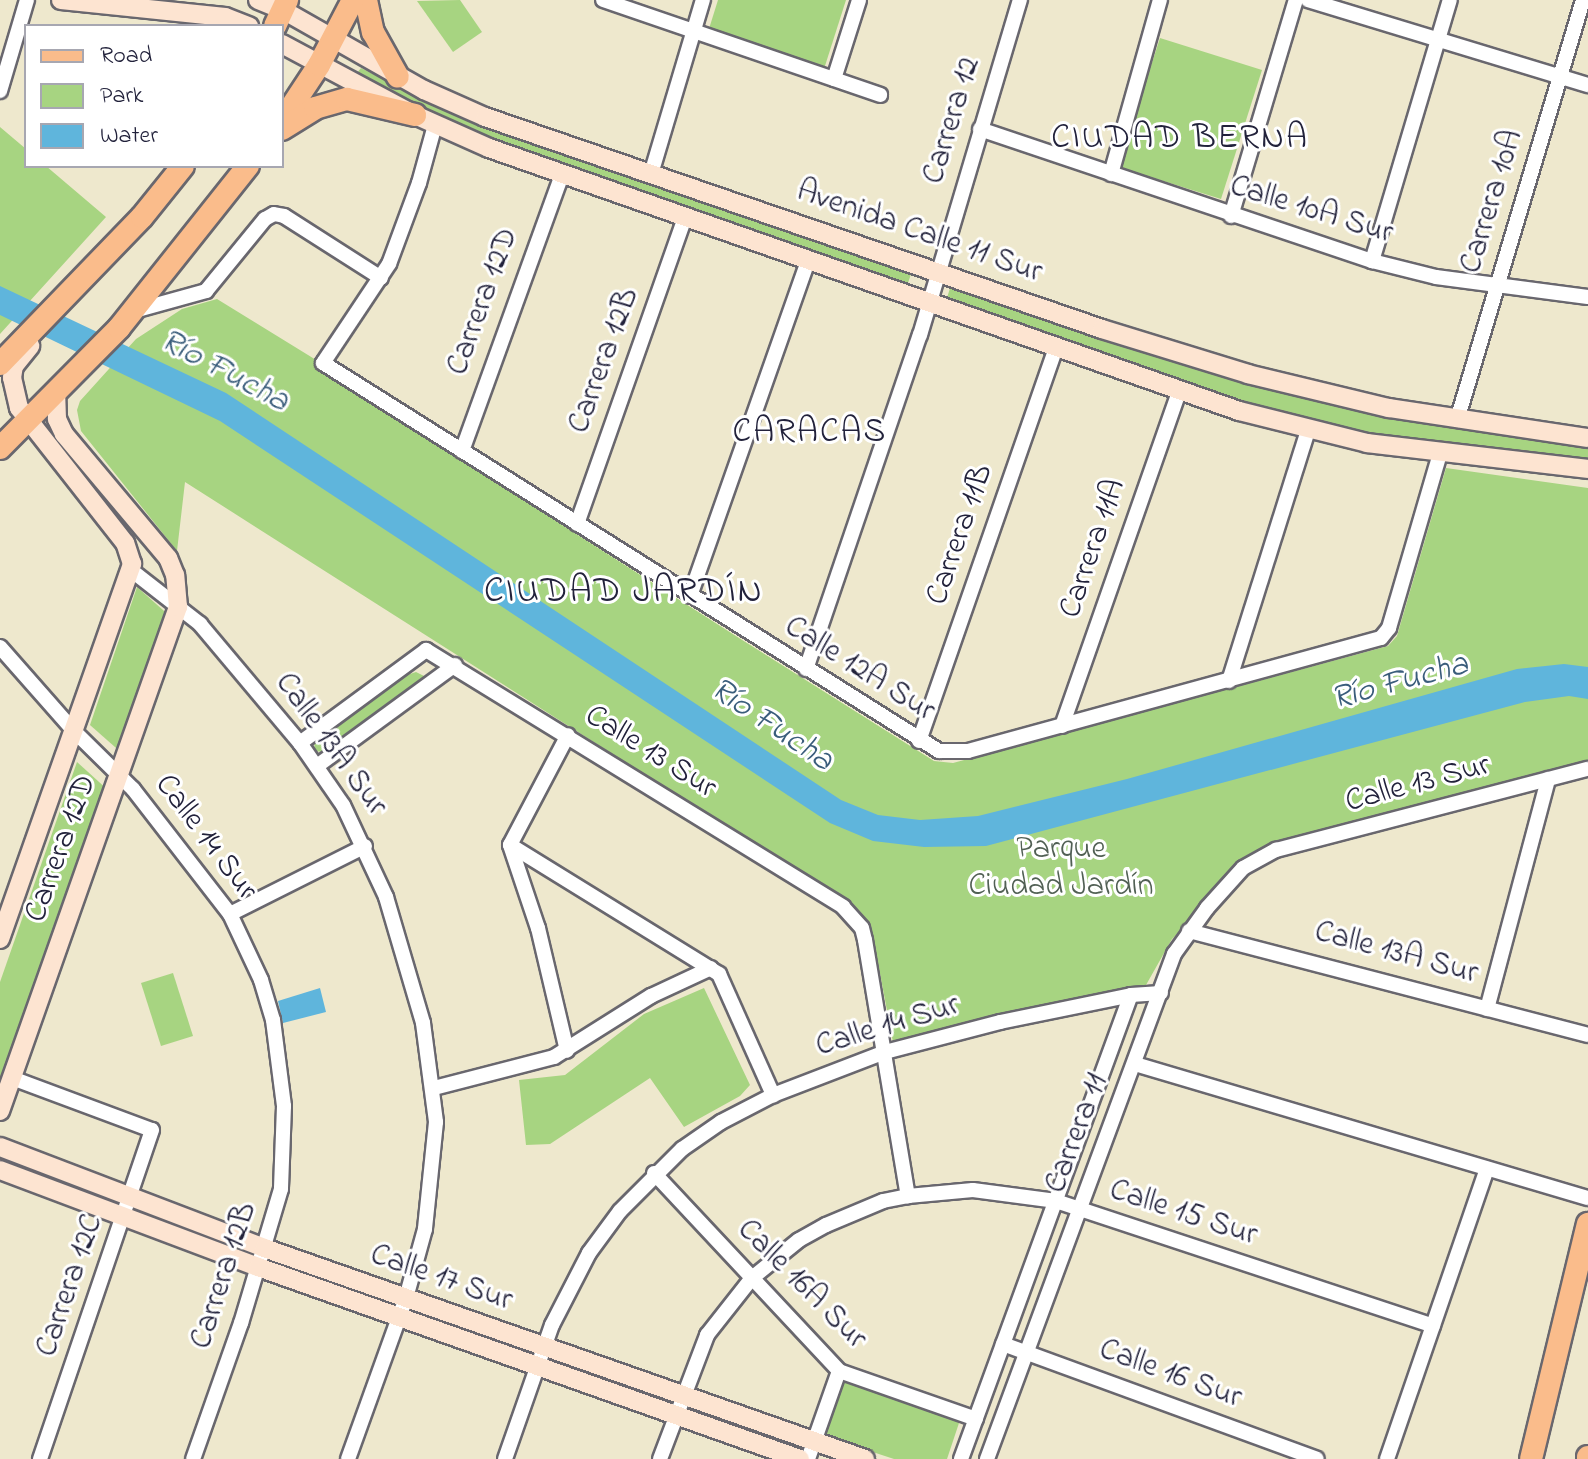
<!DOCTYPE html>
<html>
<head>
<meta charset="utf-8">
<style>
	body { margin:0 }
	#map { position:relative; width:1588px; height:1459px; overflow:hidden; background:#eee8cd; font-family:"Indie Flower",sans-serif }
	div>[style] { position:absolute }
	.green>* { inset:0; background:#a7d481 }
	.water>* { inset:0; background:#5fb5dc }
	.roads { filter:drop-shadow(2px 0 #69676e) drop-shadow(-2px 0 #69676e) drop-shadow(0 2px #69676e) drop-shadow(0 -2px #69676e) }
	.street>* { height:14px; margin:-7px; padding:0 7px; transform-origin:7px; border-radius:7px; background:#fff }
	.secondary>* { height:18px; margin:-9px; padding:0 9px; transform-origin:9px; border-radius:9px; background:#fde4d1 }
	.primary>* { height:22px; margin:-11px; padding:0 11px; transform-origin:11px; border-radius:11px; background:#fabc8b }
	span { translate:-50% -50%; white-space:nowrap; text-align:center; line-height:1.15; -webkit-text-stroke:6px #fff; paint-order:stroke }
	.street-label { font-size:32px; color:#22223b }
	.park-label { font-size:32px; color:#516054 }
	.neighbourhood-label { font-size:34px; color:#22223b; letter-spacing:2px }
	.water-label { font-size:34px; color:#3a5d7b; font-style:italic }
	.quarter-label { font-size:36px; color:#22223b; letter-spacing:2px }
	.legend { position:absolute; left:24px; top:24px; width:260px; height:144px; box-sizing:border-box; background:#fff; border:2px solid #a7a7b1; margin:0; padding:10px 14px; list-style:none; font-size:24px; color:#22223b }
	.legend li { display:flex; align-items:center; gap:16px; height:40px }
	.legend b { width:40px; border:2px solid #a7a7b1 }
</style>
</head>
<body>
<div id="map">
	<div class="green">
		<i style="clip-path:polygon(460px 0,482px 32px,453px 52px,417px 1px)"></i>
		<i style="clip-path:polygon(718px 0,846px 0,824px 69px,708px 32px)"></i>
		<i style="clip-path:polygon(1160px 38px,1262px 70px,1221px 199px,1118px 167px)"></i>
		<i style="clip-path:polygon(361px 68px,458px 117px,912px 271px,907px 286px,558px 168px,453px 124px,357px 73px)"></i>
		<i style="clip-path:polygon(0 127px,26px 149px,26px 166px,46px 166px,106px 217px,0 334px)"></i>
		<i style="clip-path:polygon(951px 285px,1232px 380px,1360px 411px,1588px 447px,1588px 464px,1356px 434px,1243px 406px,946px 301px)"></i>
		<i style="clip-path:polygon(217px 299px,321px 363px,318px 369px,739px 638px,934px 761px,953px 763px,1388px 646px,1397px 636px,1446px 468px,1588px 488px,1588px 765px,1263px 851px,1172px 939px,1146px 985px,893px 1042px,874px 942px,863px 921px,820px 886px,185px 482px,177px 551px,81px 431px,77px 410px,80px 401px,136px 339px,182px 309px)"></i>
		<i style="clip-path:polygon(137px 587px,172px 618px,124px 755px,90px 725px)"></i>
		<i style="clip-path:polygon(416px 672px,426px 677px,324px 752px,314px 751px,315px 740px,404px 676px)"></i>
		<i style="clip-path:polygon(77px 762px,109px 791px,0 1083px,0 982px)"></i>
		<i style="clip-path:polygon(173px 973px,193px 1036px,161px 1046px,141px 983px)"></i>
		<i style="clip-path:polygon(704px 988px,750px 1085px,740px 1096px,684px 1127px,650px 1078px,550px 1144px,526px 1145px,519px 1080px,565px 1075px,644px 1014px)"></i>
		<i style="clip-path:polygon(843px 1381px,960px 1420px,947px 1459px,894px 1459px,824px 1436px)"></i>
	</div>
	<div class="water">
		<i style="clip-path:polygon(0 286px,226px 393px,841px 800px,878px 815px,920px 820px,978px 816px,1127px 779px,1517px 669px,1564px 664px,1588px 667px,1588px 699px,1569px 696px,1525px 702px,986px 846px,924px 847px,873px 841px,830px 823px,220px 421px,0 315px)"></i>
		<i style="clip-path:polygon(320px 988px,326px 1012px,283px 1023px,278px 1001px)"></i>
	</div>
	<div class="roads">
		<div class="street">
			<i style="left:603px;top:0;width:293px;rotate:18.9deg"></i>
			<i style="left:1308px;top:0;width:293px;rotate:16.9deg"></i>
			<i style="left:834px;top:79px;width:83px;rotate:-72.4deg"></i>
			<i style="left:0;top:91px;width:95px;rotate:-73.5deg"></i>
			<i style="left:435px;top:125px;width:60px;rotate:105.4deg"></i>
			<i style="left:419px;top:183px;width:86px;rotate:110.3deg"></i>
			<i style="left:389px;top:264px;width:119px;rotate:123.7deg"></i>
			<i style="left:323px;top:363px;width:728px;rotate:32.21deg"></i>
			<i style="left:939px;top:751px;width:29px"></i>
			<i style="left:968px;top:751px;width:428px;rotate:-15.3deg"></i>
			<i style="left:1381px;top:638px;width:13px;rotate:-51deg"></i>
			<i style="left:1389px;top:628px;width:181px;rotate:-73.7deg"></i>
			<i style="left:980px;top:129px;width:414px;rotate:18.6deg"></i>
			<i style="left:1372px;top:261px;width:66px;rotate:14deg"></i>
			<i style="left:1436px;top:277px;width:153px;rotate:7.5deg"></i>
			<i style="left:651px;top:174px;width:182px;rotate:-73.4deg"></i>
			<i style="left:1111px;top:174px;width:181px;rotate:-74.3deg"></i>
			<i style="left:1231px;top:216px;width:226px;rotate:-73.3deg"></i>
			<i style="left:1372px;top:261px;width:272px;rotate:-73.4deg"></i>
			<i style="left:134px;top:311px;width:75px;rotate:-15.5deg"></i>
			<i style="left:206px;top:291px;width:93px;rotate:-50.7deg"></i>
			<i style="left:265px;top:219px;width:10px;rotate:-29deg"></i>
			<i style="left:274px;top:214px;width:10px;rotate:11deg"></i>
			<i style="left:284px;top:216px;width:115px;rotate:32.6deg"></i>
			<i style="left:1457px;top:420px;width:438px;rotate:-73.3deg"></i>
			<i style="left:462px;top:451px;width:294px;rotate:-70.1deg"></i>
			<i style="left:577px;top:524px;width:325px;rotate:-70.6deg"></i>
			<i style="left:131px;top:570px;width:88px;rotate:38deg"></i>
			<i style="left:200px;top:624px;width:155px;rotate:50deg"></i>
			<i style="left:300px;top:743px;width:75px;rotate:55.3deg"></i>
			<i style="left:343px;top:805px;width:102px;rotate:64.9deg"></i>
			<i style="left:386px;top:897px;width:131px;rotate:73.6deg"></i>
			<i style="left:423px;top:1023px;width:100px;rotate:82.5deg"></i>
			<i style="left:436px;top:1122px;width:108px;rotate:95.9deg"></i>
			<i style="left:425px;top:1229px;width:72px;rotate:105.4deg"></i>
			<i style="left:406px;top:1298px;width:171px;rotate:109.8deg"></i>
			<i style="left:690px;top:596px;width:356px;rotate:-70.6deg"></i>
			<i style="left:0;top:647px;width:112px;rotate:48.6deg"></i>
			<i style="left:74px;top:731px;width:83px;rotate:44.5deg"></i>
			<i style="left:133px;top:789px;width:158px;rotate:52.2deg"></i>
			<i style="left:230px;top:914px;width:73px;rotate:64.8deg"></i>
			<i style="left:261px;top:980px;width:42px;rotate:73.3deg"></i>
			<i style="left:273px;top:1020px;width:87px;rotate:82.7deg"></i>
			<i style="left:284px;top:1106px;width:83px;rotate:92.1deg"></i>
			<i style="left:281px;top:1189px;width:140px;rotate:106.6deg"></i>
			<i style="left:241px;top:1323px;width:144px;rotate:109.4deg"></i>
			<i style="left:806px;top:669px;width:353px;rotate:-71.2deg"></i>
			<i style="left:920px;top:335px;width:350px;rotate:-73.4deg"></i>
			<i style="left:1229px;top:681px;width:262px;rotate:-72.5deg"></i>
			<i style="left:1062px;top:726px;width:355px;rotate:-70.7deg"></i>
			<i style="left:919px;top:741px;width:417px;rotate:-70.8deg"></i>
			<i style="left:300px;top:743px;width:157px;rotate:-36.4deg"></i>
			<i style="left:426px;top:650px;width:490px;rotate:31.6deg"></i>
			<i style="left:843px;top:907px;width:28px;rotate:48deg"></i>
			<i style="left:862px;top:928px;width:12px;rotate:76deg"></i>
			<i style="left:865px;top:940px;width:260px;rotate:80.5deg"></i>
			<i style="left:317px;top:766px;width:171px;rotate:-36.2deg"></i>
			<i style="left:510px;top:845px;width:246px;rotate:31.7deg"></i>
			<i style="left:719px;top:974px;width:133px;rotate:65.9deg"></i>
			<i style="left:510px;top:845px;width:88px;rotate:71.4deg"></i>
			<i style="left:538px;top:928px;width:126px;rotate:76.7deg"></i>
			<i style="left:510px;top:845px;width:124px;rotate:-62.2deg"></i>
			<i style="left:230px;top:914px;width:151px;rotate:-26.7deg"></i>
			<i style="left:1189px;top:931px;width:412px;rotate:14.6deg"></i>
			<i style="left:1487px;top:1009px;width:238px;rotate:-75.1deg"></i>
			<i style="left:1135px;top:1064px;width:472px;rotate:16.5deg"></i>
			<i style="left:12px;top:1078px;width:149px;rotate:20.4deg"></i>
			<i style="left:152px;top:1130px;width:348px;rotate:108.8deg"></i>
			<i style="left:434px;top:1088px;width:124px;rotate:-14.5deg"></i>
			<i style="left:554px;top:1057px;width:115px;rotate:-32.2deg"></i>
			<i style="left:651px;top:996px;width:66px;rotate:-25deg"></i>
			<i style="left:654px;top:1173px;width:271px;rotate:46.9deg"></i>
			<i style="left:839px;top:1371px;width:145px;rotate:19.3deg"></i>
			<i style="left:1003px;top:1344px;width:334px;rotate:20.1deg"></i>
			<i style="left:505px;top:1459px;width:142px;rotate:-70.7deg"></i>
			<i style="left:552px;top:1325px;width:81px;rotate:-62.8deg"></i>
			<i style="left:589px;top:1253px;width:52px;rotate:-53.6deg"></i>
			<i style="left:620px;top:1211px;width:88px;rotate:-45deg"></i>
			<i style="left:682px;top:1149px;width:47px;rotate:-34.7deg"></i>
			<i style="left:721px;top:1122px;width:59px;rotate:-27.4deg"></i>
			<i style="left:773px;top:1095px;width:120px;rotate:-21deg"></i>
			<i style="left:885px;top:1052px;width:119px;rotate:-14.6deg"></i>
			<i style="left:1000px;top:1022px;width:134px;rotate:-11.6deg"></i>
			<i style="left:1131px;top:995px;width:30px;rotate:-4deg"></i>
			<i style="left:660px;top:1459px;width:133px;rotate:-69.2deg"></i>
			<i style="left:707px;top:1335px;width:73px;rotate:-51.7deg"></i>
			<i style="left:752px;top:1278px;width:60px;rotate:-39deg"></i>
			<i style="left:799px;top:1240px;width:31px;rotate:-29deg"></i>
			<i style="left:826px;top:1225px;width:62px;rotate:-22.8deg"></i>
			<i style="left:883px;top:1201px;width:25px;rotate:-11deg"></i>
			<i style="left:908px;top:1196px;width:65px;rotate:-5.3deg"></i>
			<i style="left:973px;top:1190px;width:84px;rotate:7.5deg"></i>
			<i style="left:1056px;top:1201px;width:397px;rotate:18.3deg"></i>
			<i style="left:808px;top:1459px;width:93px;rotate:-70.6deg"></i>
			<i style="left:961px;top:1459px;width:494px;rotate:-69.9deg"></i>
			<i style="left:987px;top:1459px;width:539px;rotate:-69.68deg"></i>
			<i style="left:1174px;top:954px;width:57px;rotate:-54.3deg"></i>
			<i style="left:1207px;top:908px;width:54px;rotate:-48deg"></i>
			<i style="left:1243px;top:868px;width:38px;rotate:-29deg"></i>
			<i style="left:1276px;top:850px;width:322px;rotate:-14.6deg"></i>
			<i style="left:1387px;top:1459px;width:307px;rotate:-71deg"></i>
		</div>
		<div class="secondary">
			<i style="left:61px;top:0;width:165px;rotate:5.9deg"></i>
			<i style="left:225px;top:17px;width:26px;rotate:21deg"></i>
			<i style="left:258px;top:0;width:27px;rotate:22deg"></i>
			<i style="left:283px;top:10px;width:162px;rotate:29.6deg"></i>
			<i style="left:424px;top:90px;width:67px;rotate:23.9deg"></i>
			<i style="left:485px;top:117px;width:652px;rotate:18.96deg"></i>
			<i style="left:1102px;top:329px;width:153px;rotate:17.1deg"></i>
			<i style="left:1248px;top:374px;width:145px;rotate:13.6deg"></i>
			<i style="left:1389px;top:408px;width:201px;rotate:8.6deg"></i>
			<i style="left:282px;top:44px;width:151px;rotate:28.1deg"></i>
			<i style="left:415px;top:115px;width:81px;rotate:24deg"></i>
			<i style="left:489px;top:148px;width:795px;rotate:19.32deg"></i>
			<i style="left:1239px;top:411px;width:132px;rotate:14deg"></i>
			<i style="left:1367px;top:443px;width:223px;rotate:6.7deg"></i>
			<i style="left:0;top:939px;width:398px;rotate:-70.6deg"></i>
			<i style="left:132px;top:564px;width:22px;rotate:-108deg"></i>
			<i style="left:125px;top:543px;width:172px;rotate:-128.1deg"></i>
			<i style="left:19px;top:408px;width:31px;rotate:-103deg"></i>
			<i style="left:12px;top:378px;width:12px;rotate:-81deg"></i>
			<i style="left:14px;top:366px;width:26px;rotate:-51deg"></i>
			<i style="left:0;top:1111px;width:535px;rotate:-70.55deg"></i>
			<i style="left:178px;top:607px;width:32px;rotate:-95deg"></i>
			<i style="left:175px;top:575px;width:18px;rotate:-112deg"></i>
			<i style="left:168px;top:558px;width:162px;rotate:-130deg"></i>
			<i style="left:64px;top:434px;width:17px;rotate:-115deg"></i>
			<i style="left:57px;top:419px;width:23px;rotate:-92deg"></i>
			<i style="left:0;top:1147px;width:283px;rotate:20.9deg"></i>
			<i style="left:264px;top:1248px;width:637px;rotate:19.35deg"></i>
			<i style="left:0;top:1170px;width:276px;rotate:20.6deg"></i>
			<i style="left:258px;top:1267px;width:575px;rotate:19.51deg"></i>
		</div>
		<div class="primary">
			<i style="left:366px;top:0;width:33px;rotate:78deg"></i>
			<i style="left:373px;top:32px;width:51px;rotate:60.9deg"></i>
			<i style="left:275px;top:26px;width:29px;rotate:-65deg"></i>
			<i style="left:282px;top:121px;width:67px;rotate:-56.5deg"></i>
			<i style="left:319px;top:65px;width:73px;rotate:-62.4deg"></i>
			<i style="left:282px;top:129px;width:39px;rotate:-32deg"></i>
			<i style="left:315px;top:108px;width:33px;rotate:-16deg"></i>
			<i style="left:347px;top:99px;width:70px;rotate:13.2deg"></i>
			<i style="left:0;top:364px;width:204px;rotate:-46deg"></i>
			<i style="left:142px;top:217px;width:65px;rotate:-51.2deg"></i>
			<i style="left:0;top:448px;width:169px;rotate:-45.2deg"></i>
			<i style="left:119px;top:328px;width:207px;rotate:-51.5deg"></i>
			<i style="left:1531px;top:1459px;width:242px;rotate:-76.4deg"></i>
			<i style="left:1588px;top:1459px;width:2px;rotate:-90deg"></i>
		</div>
	</div>
	<div class="street-label">
		<span style="left:953px;top:121px;rotate:-73deg">Carrera 12</span>
		<span style="left:1493px;top:202px;rotate:-73deg">Carrera 10A</span>
		<span style="left:1311px;top:211px;rotate:17deg">Calle 10A Sur</span>
		<span style="left:919px;top:233px;rotate:19deg">Avenida Calle 11 Sur</span>
		<span style="left:484px;top:302px;rotate:-70deg">Carrera 12D</span>
		<span style="left:605px;top:361px;rotate:-70deg">Carrera 12B</span>
		<span style="left:961px;top:535px;rotate:-71deg">Carrera 11B</span>
		<span style="left:1094px;top:549px;rotate:-71deg">Carrera 11A</span>
		<span style="left:859px;top:670px;rotate:32deg">Calle 12A Sur</span>
		<span style="left:330px;top:745px;rotate:54deg">Calle 13A Sur</span>
		<span style="left:650px;top:753px;rotate:32deg">Calle 13 Sur</span>
		<span style="left:1418px;top:785px;rotate:-15deg">Calle 13 Sur</span>
		<span style="left:205px;top:838px;rotate:53deg">Calle 14 Sur</span>
		<span style="left:62px;top:849px;rotate:-70deg">Carrera 12D</span>
		<span style="left:1396px;top:954px;rotate:15deg">Calle 13A Sur</span>
		<span style="left:888px;top:1027px;rotate:-17deg">Calle 14 Sur</span>
		<span style="left:1078px;top:1134px;rotate:-69deg">Carrera 11</span>
		<span style="left:1183px;top:1214px;rotate:18deg">Calle 15 Sur</span>
		<span style="left:225px;top:1276px;rotate:-72deg">Carrera 12B</span>
		<span style="left:441px;top:1279px;rotate:19deg">Calle 17 Sur</span>
		<span style="left:801px;top:1285px;rotate:45deg">Calle 16A Sur</span>
		<span style="left:71px;top:1286px;rotate:-71deg">Carrera 12C</span>
		<span style="left:1170px;top:1375px;rotate:20deg">Calle 16 Sur</span>
	</div>
	<div class="park-label">
		<span style="left:1061px;top:869px">Parque<br>Ciudad Jardín</span>
	</div>
	<div class="neighbourhood-label">
		<span style="left:1180px;top:140px">CIUDAD BERNA</span>
		<span style="left:810px;top:434px">CARACAS</span>
	</div>
	<div class="water-label">
		<span style="left:224px;top:372px;rotate:28deg">Río Fucha</span>
		<span style="left:1400px;top:683px;rotate:-15deg">Río Fucha</span>
		<span style="left:771px;top:726px;rotate:34deg">Río Fucha</span>
	</div>
	<div class="quarter-label">
		<span style="left:624px;top:593px">CIUDAD JARDÍN</span>
	</div>
	<ul class="legend">
	<li><b style="height:10px;background:#fabc8b"></b>Road</li>
	<li><b style="height:22px;background:#a7d481"></b>Park</li>
	<li><b style="height:22px;background:#5fb5dc"></b>Water</li>
	</ul>
</div>
</body>
</html>
